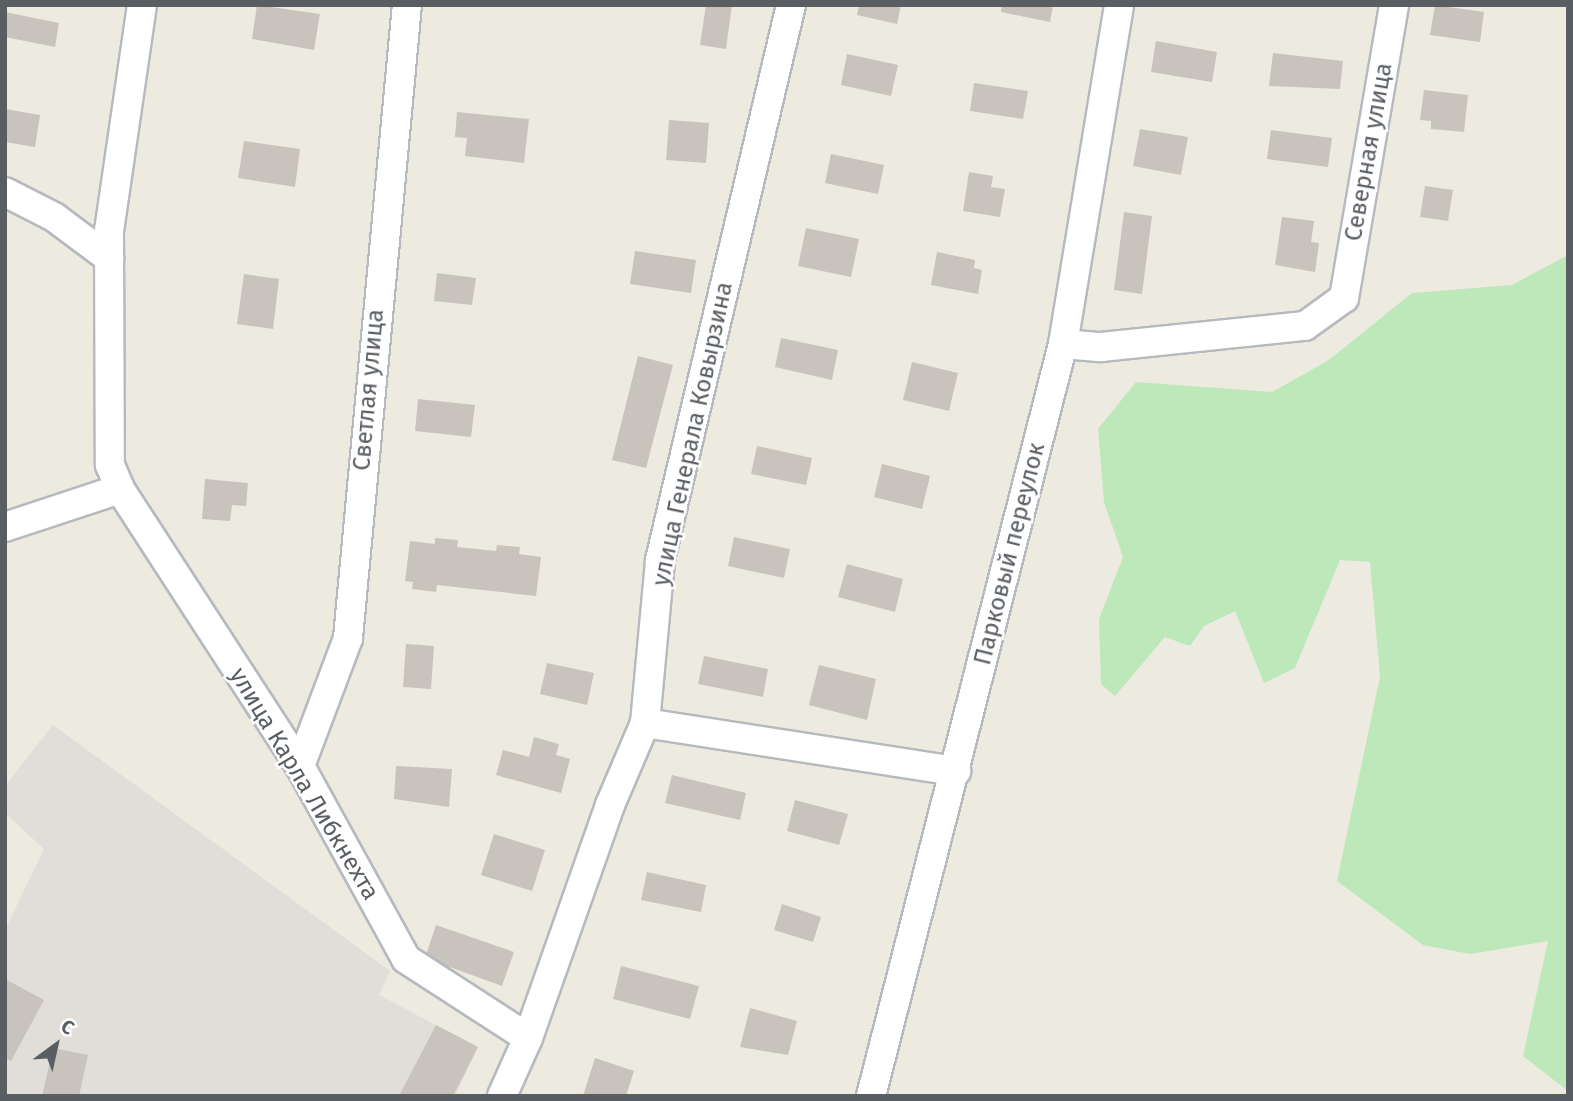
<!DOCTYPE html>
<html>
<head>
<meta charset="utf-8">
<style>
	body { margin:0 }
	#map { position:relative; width:1573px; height:1101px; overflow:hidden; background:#edeae0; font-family:"Fira Sans",sans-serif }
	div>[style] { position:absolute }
	.industrial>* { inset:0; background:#e1ddd8 }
	.green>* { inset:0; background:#bce8ba }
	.building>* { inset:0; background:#c8c4bd }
	.roads { filter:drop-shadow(2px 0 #b6b9be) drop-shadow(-2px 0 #b6b9be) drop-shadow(0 2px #b6b9be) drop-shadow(0 -2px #b6b9be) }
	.street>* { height:28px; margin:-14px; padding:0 14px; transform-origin:14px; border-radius:14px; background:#fff }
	span { translate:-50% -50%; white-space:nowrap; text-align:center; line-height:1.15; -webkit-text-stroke:5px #fff; paint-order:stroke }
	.street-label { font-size:24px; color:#595e63 }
	.frame { position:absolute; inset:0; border:7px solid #595e63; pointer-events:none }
	.north { position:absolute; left:21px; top:1010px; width:70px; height:70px; -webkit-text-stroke:5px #fff; paint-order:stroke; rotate:33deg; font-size:19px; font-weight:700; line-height:28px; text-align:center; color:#595e63 }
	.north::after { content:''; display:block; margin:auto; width:24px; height:32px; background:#595e63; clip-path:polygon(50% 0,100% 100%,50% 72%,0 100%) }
</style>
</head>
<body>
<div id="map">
	<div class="industrial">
		<i style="clip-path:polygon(53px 725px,390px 971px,379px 995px,478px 1047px,455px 1096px,5px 1096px,5px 930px,44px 849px,5px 813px,5px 786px)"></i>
	</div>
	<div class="green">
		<i style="clip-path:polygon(1568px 255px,1568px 1091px,1523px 1056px,1548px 941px,1470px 954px,1423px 945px,1337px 881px,1380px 677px,1370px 562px,1340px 560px,1295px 668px,1264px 683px,1235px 611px,1204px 626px,1190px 646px,1165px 637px,1115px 696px,1101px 684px,1099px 619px,1123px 557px,1104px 502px,1098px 429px,1136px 382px,1272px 392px,1329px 360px,1412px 293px,1512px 285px)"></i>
	</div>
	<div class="building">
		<i style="clip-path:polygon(257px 5px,320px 14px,314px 50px,252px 39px)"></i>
		<i style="clip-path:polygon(706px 5px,732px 5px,726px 49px,700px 45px)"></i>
		<i style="clip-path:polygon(859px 5px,901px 5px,897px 24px,857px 15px)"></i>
		<i style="clip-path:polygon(1002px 5px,1053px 5px,1050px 22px,1001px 12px)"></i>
		<i style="clip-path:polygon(1435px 5px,1484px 12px,1480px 42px,1430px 35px)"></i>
		<i style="clip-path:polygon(5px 12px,59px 23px,55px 47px,5px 37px)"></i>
		<i style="clip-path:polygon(1156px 41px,1217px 52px,1212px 82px,1151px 72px)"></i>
		<i style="clip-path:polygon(1273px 53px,1343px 61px,1340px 89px,1269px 86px)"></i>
		<i style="clip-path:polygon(847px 54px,898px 65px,891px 96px,841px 85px)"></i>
		<i style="clip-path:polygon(974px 83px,1028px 91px,1023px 119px,970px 111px)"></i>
		<i style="clip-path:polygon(1424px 90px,1468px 95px,1464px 132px,1431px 129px,1431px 121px,1420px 120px)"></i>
		<i style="clip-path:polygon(5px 109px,40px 115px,35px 147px,5px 142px)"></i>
		<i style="clip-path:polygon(457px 112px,529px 119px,524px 163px,465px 156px,467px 138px,455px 137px)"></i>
		<i style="clip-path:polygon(669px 120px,709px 123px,706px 163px,666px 160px)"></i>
		<i style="clip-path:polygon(1140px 129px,1188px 137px,1181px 175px,1133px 166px)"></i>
		<i style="clip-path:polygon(1271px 130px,1332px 138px,1328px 167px,1267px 159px)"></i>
		<i style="clip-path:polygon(244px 141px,300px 149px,295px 187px,238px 178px)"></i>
		<i style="clip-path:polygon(831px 154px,884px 165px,878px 194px,825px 183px)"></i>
		<i style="clip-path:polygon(969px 172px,993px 176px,991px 187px,1005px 189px,1000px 217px,963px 211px)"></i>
		<i style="clip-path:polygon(1425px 186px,1453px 190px,1448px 221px,1420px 217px)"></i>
		<i style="clip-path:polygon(1124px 212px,1152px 216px,1142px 294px,1114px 290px)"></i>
		<i style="clip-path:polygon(1282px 217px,1314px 221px,1311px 242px,1319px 243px,1315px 272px,1275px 265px)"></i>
		<i style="clip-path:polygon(806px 228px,859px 239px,851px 277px,798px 266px)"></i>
		<i style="clip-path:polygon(635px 251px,696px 260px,691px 293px,630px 284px)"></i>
		<i style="clip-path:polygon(937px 252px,975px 260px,974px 268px,982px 270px,978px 294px,931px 285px)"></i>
		<i style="clip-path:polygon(437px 273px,476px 278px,472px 305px,434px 301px)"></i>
		<i style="clip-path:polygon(244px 274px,279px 279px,273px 329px,237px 324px)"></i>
		<i style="clip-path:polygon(781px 338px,838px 350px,832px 380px,775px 367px)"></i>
		<i style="clip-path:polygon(638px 356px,673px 365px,646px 468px,612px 460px)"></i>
		<i style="clip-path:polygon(912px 362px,958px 373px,949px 411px,903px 400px)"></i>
		<i style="clip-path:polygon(418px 399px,475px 405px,471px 437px,415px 431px)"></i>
		<i style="clip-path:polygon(757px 446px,812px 458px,806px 485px,751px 474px)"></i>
		<i style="clip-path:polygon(882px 464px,930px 476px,922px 509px,874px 497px)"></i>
		<i style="clip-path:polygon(205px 479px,248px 483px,246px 506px,232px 505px,230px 521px,202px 519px)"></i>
		<i style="clip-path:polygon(734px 537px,790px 549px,784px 578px,728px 566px)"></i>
		<i style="clip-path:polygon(435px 538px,458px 540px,457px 547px,496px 551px,497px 545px,520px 547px,519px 554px,541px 557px,536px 596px,437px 585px,436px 592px,412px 589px,413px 582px,405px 581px,410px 541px,435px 544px)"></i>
		<i style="clip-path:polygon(847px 564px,903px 579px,895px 612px,838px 597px)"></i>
		<i style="clip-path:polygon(406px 644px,434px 646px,431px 689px,403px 687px)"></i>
		<i style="clip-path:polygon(704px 656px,768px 669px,763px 697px,698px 684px)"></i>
		<i style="clip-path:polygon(547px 663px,594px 673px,587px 705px,540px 694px)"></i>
		<i style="clip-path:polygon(819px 665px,876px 679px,867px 720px,809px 705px)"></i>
		<i style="clip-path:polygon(534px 737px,559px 744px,556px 755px,570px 759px,561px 793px,496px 775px,503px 750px,529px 757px)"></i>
		<i style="clip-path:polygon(396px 766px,452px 769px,449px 807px,394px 799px)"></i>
		<i style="clip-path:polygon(672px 775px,746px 793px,740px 820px,665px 803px)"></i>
		<i style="clip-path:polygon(795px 800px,848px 814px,839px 845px,787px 831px)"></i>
		<i style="clip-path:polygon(494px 834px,545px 850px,532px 891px,481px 875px)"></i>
		<i style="clip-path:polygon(647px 872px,706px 885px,701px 912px,641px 900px)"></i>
		<i style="clip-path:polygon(782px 904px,821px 917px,813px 942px,774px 930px)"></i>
		<i style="clip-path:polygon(436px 925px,514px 952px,502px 986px,425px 958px)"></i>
		<i style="clip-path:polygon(621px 966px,699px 986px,690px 1019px,613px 999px)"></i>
		<i style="clip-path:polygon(5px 979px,44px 1000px,11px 1061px,5px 1058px)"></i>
		<i style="clip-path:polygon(750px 1008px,797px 1021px,788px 1055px,740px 1047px)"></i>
		<i style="clip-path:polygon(436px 1025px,478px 1047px,453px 1096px,399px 1096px)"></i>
		<i style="clip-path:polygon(53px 1048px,88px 1055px,79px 1096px,42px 1096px)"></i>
		<i style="clip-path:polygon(595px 1058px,634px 1071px,626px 1096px,583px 1096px)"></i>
	</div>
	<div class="roads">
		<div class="street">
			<i style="left:142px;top:5px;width:227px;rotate:98.3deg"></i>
			<i style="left:109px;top:230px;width:235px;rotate:89.8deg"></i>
			<i style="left:110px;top:465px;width:26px;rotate:67deg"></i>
			<i style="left:120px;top:489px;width:330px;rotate:57deg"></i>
			<i style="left:300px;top:766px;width:220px;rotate:61.2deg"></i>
			<i style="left:406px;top:959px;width:145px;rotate:32.9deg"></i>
			<i style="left:5px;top:192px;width:55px;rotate:27deg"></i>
			<i style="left:54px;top:217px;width:69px;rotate:36.7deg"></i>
			<i style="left:1063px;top:344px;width:38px;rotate:5deg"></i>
			<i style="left:1101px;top:347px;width:205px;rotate:-5.9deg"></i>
			<i style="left:1305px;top:326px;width:48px;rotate:-35.7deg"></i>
			<i style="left:1344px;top:298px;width:297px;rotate:-80.3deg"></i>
			<i style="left:5px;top:527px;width:121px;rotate:-18.3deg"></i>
			<i style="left:645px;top:723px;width:315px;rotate:8.8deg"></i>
			<i style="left:300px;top:766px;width:137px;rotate:-69.4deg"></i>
			<i style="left:348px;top:638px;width:636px;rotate:-84.68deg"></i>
			<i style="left:502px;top:1096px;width:64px;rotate:-65.9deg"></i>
			<i style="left:528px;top:1038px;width:247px;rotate:-70.6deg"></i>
			<i style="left:610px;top:805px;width:89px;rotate:-66.9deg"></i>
			<i style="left:645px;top:723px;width:164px;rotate:-84.7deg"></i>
			<i style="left:660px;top:560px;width:570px;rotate:-76.72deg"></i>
			<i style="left:871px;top:1096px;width:776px;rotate:-75.68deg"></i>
			<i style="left:1063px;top:344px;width:344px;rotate:-80.6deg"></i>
		</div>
	</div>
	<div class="street-label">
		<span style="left:1369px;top:152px;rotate:-80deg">Северная улица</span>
		<span style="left:369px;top:390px;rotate:-85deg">Светлая улица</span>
		<span style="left:693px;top:434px;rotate:-78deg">улица Генерала Ковырзина</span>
		<span style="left:1010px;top:554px;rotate:-76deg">Парковый переулок</span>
		<span style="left:304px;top:784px;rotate:59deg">улица Карла Либкнехта</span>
	</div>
	<div class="frame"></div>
	<div class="north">С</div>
</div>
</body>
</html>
